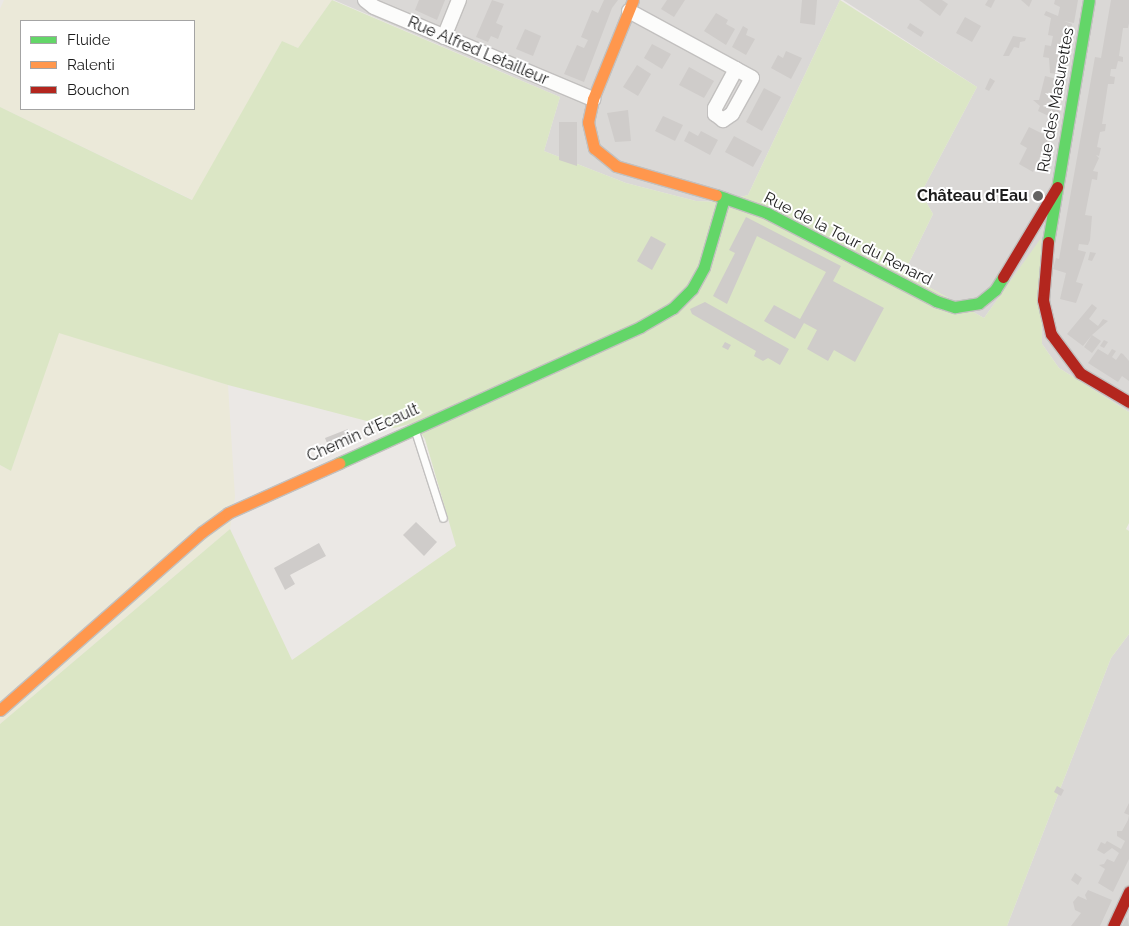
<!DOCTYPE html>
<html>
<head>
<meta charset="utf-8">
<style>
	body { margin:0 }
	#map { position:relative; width:1129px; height:926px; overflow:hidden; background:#ebe8e5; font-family:Raleway,sans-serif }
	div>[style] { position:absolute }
	.residential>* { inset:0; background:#dad8d6 }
	.farmland>* { inset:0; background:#ebe9d9 }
	.grass>* { inset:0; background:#dbe6c5 }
	.parking>* { inset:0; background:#dbd9d8 }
	.building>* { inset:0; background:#cfccca }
	.roads { filter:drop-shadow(1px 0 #c2c0bf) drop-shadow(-1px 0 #c2c0bf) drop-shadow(0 1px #c2c0bf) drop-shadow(0 -1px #c2c0bf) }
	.lane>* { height:7px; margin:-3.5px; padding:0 3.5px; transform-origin:3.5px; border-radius:3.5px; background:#fcfcfb }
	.street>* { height:14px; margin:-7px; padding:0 7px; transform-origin:7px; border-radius:7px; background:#fcfcfb }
	.fast>* { height:11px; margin:-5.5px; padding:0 5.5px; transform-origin:5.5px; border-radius:5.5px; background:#63d668 }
	.slow>* { height:11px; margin:-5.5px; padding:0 5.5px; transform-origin:5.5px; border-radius:5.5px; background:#ff974d }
	.jam>* { height:11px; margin:-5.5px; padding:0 5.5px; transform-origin:5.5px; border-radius:5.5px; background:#b3261e }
	.dots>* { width:14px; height:14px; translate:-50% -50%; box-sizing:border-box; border:2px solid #fff; border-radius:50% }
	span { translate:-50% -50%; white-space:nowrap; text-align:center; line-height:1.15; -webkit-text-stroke:4px #fff; paint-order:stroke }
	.street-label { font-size:16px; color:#1c1c1c }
	.poi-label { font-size:16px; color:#1c1c1c; font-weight:700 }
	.right { translate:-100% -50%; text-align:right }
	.legend { position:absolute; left:20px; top:20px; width:175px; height:90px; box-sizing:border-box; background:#fff; border:1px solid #a4a4a4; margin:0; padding:6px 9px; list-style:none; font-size:15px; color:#1c1c1c }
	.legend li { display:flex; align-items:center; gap:10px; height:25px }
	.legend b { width:25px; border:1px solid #a4a4a4 }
</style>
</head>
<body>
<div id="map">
	<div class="residential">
		<i style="clip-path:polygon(334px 0,840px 0,748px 195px,722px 202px,696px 201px,626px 183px,544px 151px,560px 97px)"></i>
		<i style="clip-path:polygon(843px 0,1129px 0,1129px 412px,1059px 368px,1042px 344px,1041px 239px,984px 318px,904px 273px,933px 214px,921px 193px,977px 87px)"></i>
		<i style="clip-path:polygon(1129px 634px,1129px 926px,1007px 926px,1111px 658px)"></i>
	</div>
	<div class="farmland">
		<i style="clip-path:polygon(evenodd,4px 0,332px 0,298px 48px,282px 41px,193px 200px,0 107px,0 9px,4px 0,21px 21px,194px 21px,194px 109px,21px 109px,21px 21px)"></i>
		<i style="clip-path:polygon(58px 332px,228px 385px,235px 497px,230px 529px,0 724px,0 465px,11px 471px)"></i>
	</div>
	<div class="grass">
		<i style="clip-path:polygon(332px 0,560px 97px,544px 151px,626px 183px,696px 201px,722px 202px,748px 195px,840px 0,977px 87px,921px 193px,933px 214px,904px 273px,984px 318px,1041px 238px,1042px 344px,1059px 368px,1129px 412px,1129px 523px,1126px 529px,1129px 531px,1129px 634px,1111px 658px,1007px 926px,0 926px,0 724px,230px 529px,292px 660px,456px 546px,425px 439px,414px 423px,394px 428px,228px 385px,59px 333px,11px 471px,0 465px,0 107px,192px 200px,282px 41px,298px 48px)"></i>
	</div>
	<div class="parking">
		<i style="clip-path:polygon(736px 77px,743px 85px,729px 111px,723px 104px)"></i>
	</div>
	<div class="building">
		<i style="clip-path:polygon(419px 0,445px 0,437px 20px,415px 10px)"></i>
		<i style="clip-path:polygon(492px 0,504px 4px,496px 23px,503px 26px,498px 39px,491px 36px,488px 42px,476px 37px)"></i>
		<i style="clip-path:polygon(604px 0,618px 0,612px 8px,584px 82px,564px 74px,577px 45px,584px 48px,588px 40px,581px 37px,592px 10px,598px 13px)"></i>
		<i style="clip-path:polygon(667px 0,685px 0,674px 17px,661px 9px)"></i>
		<i style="clip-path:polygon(802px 0,817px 0,815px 25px,800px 23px)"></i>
		<i style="clip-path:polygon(919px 0,942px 0,948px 4px,940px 16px)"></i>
		<i style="clip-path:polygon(988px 0,995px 0,991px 8px,985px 5px)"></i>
		<i style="clip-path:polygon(1021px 0,1032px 0,1029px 7px)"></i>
		<i style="clip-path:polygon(1055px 0,1078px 0,1074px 23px,1064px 21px,1072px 24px,1064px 75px,1050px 73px,1049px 58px,1043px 57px,1045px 45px,1051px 46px,1053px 36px,1048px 35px,1051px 18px,1044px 15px,1046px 11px,1058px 16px,1060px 7px,1054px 4px)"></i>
		<i style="clip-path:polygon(1111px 0,1129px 0,1129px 23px,1128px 28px,1123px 28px,1119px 56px,1123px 57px,1123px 62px,1118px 61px,1116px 69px,1111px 69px,1110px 76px,1115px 77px,1114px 84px,1108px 84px,1102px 124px,1106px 124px,1105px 131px,1100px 132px,1097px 147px,1101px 148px,1099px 156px,1096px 155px,1099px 158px,1093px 171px,1098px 172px,1097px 180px,1092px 179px,1085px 215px,1092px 216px,1090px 240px,1088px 245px,1079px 244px,1078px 250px,1086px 252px,1076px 282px,1083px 284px,1076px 303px,1060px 299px,1066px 273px,1053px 269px,1056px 258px,1059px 259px,1095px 57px,1101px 58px)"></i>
		<i style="clip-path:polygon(716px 13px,728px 20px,726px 24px,735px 29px,726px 45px,704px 31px)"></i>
		<i style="clip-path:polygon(965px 17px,981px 26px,972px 42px,956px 33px)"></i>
		<i style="clip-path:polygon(910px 23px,924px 32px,921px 37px,907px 28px)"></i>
		<i style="clip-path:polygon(743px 26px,748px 29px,746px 35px,755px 39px,746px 55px,732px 47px)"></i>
		<i style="clip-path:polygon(525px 29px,541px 36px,533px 56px,516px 49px)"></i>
		<i style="clip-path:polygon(1013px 36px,1026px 38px,1025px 41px,1020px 42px,1019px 48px,1014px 47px,1009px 56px,1003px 56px)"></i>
		<i style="clip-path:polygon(652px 44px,671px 54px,662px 69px,644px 58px)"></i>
		<i style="clip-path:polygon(786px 51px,802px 58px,791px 79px,771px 68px,778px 55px,783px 58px)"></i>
		<i style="clip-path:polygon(637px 65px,651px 74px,638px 96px,623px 87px)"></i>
		<i style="clip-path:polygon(689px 67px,714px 81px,704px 98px,679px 85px)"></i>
		<i style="clip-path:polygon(1045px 76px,1060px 80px,1055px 108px,1061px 110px,1057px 120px,1038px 111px,1040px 106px,1033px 100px,1039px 100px)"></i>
		<i style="clip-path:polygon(990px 78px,995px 81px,989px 91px,985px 89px)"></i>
		<i style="clip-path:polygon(764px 88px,781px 97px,762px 131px,746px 122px)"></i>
		<i style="clip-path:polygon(628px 110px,631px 141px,615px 142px,607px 113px)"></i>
		<i style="clip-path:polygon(663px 116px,683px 125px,675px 141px,655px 131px)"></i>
		<i style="clip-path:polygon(559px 122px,577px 122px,577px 166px,559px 160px)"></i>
		<i style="clip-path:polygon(1029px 127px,1049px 137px,1033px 172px,1019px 164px,1027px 148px,1020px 144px)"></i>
		<i style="clip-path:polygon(689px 131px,698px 136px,701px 131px,718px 140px,710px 155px,684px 141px)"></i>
		<i style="clip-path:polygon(734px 136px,762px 151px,753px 167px,725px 152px)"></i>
		<i style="clip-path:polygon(746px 217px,841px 266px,833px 281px,884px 308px,855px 362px,834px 350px,828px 361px,807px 349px,817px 330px,804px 323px,795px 339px,764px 321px,774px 305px,800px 319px,826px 272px,757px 236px,727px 304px,713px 296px,735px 253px,729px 250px)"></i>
		<i style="clip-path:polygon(651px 236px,666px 244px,652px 270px,637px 261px)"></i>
		<i style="clip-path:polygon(1090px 252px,1096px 253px,1092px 261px,1088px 260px)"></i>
		<i style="clip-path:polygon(705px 302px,789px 349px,780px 365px,768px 358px,763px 361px,754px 356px,756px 351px,692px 314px,690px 309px)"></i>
		<i style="clip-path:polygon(1092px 304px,1097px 308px,1089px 319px,1098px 326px,1103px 319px,1108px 321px,1092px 335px,1101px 341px,1092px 353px,1084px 347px,1092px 335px,1083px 346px,1067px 334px)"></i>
		<i style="clip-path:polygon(1104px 340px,1108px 342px,1104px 348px,1100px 346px)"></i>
		<i style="clip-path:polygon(725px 342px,731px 345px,728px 350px,722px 347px)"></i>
		<i style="clip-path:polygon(1098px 349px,1108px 355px,1112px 349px,1116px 351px,1112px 357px,1116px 360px,1121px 353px,1123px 354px,1129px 361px,1129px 381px,1122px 376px,1118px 382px,1088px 363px)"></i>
		<i style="clip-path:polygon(348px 429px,354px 444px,331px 453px,325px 438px)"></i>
		<i style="clip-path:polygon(416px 522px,437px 542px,424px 556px,403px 535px)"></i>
		<i style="clip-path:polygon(319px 543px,326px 556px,290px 575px,295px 584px,285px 590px,274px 568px)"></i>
		<i style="clip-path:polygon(1057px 786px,1064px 790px,1061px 796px,1054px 792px)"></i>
		<i style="clip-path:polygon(1129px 803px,1129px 859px,1113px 892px,1098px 883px,1105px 869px,1099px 865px,1104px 864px,1107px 859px,1114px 862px,1119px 853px,1112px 848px,1104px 854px,1097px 850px,1101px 842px,1105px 844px,1107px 841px,1121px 849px,1125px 841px,1117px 836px,1117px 831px,1122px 831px,1128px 820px,1129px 815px,1124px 813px)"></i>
		<i style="clip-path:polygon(1075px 873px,1082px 878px,1078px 885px,1071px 880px)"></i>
		<i style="clip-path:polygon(1088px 890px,1112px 900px,1100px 926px,1071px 926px,1081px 913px,1075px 910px,1073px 902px,1078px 896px,1087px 900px,1085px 895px)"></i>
		<i style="clip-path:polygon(1127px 917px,1129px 926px,1122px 926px)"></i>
	</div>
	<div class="roads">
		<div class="lane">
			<i style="left:415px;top:431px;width:91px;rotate:72.2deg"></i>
		</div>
		<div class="street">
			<i style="left:365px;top:0;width:11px;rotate:38deg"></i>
			<i style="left:374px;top:7px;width:238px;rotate:22.8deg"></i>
			<i style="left:629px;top:11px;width:122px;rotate:28.5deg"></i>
			<i style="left:736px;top:69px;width:18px;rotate:29deg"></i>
			<i style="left:752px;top:78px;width:41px;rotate:119.1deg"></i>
			<i style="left:732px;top:114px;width:11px;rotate:146deg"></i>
			<i style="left:723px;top:120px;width:10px;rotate:-143deg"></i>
			<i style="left:715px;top:114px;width:6px;rotate:-90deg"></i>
			<i style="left:715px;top:108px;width:44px;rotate:-61.7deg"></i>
			<i style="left:444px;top:37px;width:40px;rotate:-68deg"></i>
		</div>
		<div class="fast">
			<i style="left:716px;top:195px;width:54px;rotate:19.4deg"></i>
			<i style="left:767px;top:213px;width:191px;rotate:27.5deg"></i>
			<i style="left:936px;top:301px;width:20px;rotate:18deg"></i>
			<i style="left:955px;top:307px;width:24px;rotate:-9deg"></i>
			<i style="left:979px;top:303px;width:21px;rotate:-39deg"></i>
			<i style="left:995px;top:290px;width:15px;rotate:-58deg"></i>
			<i style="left:1048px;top:242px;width:245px;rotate:-80.4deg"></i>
			<i style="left:339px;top:463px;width:330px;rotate:-24.3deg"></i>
			<i style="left:640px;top:327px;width:38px;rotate:-30deg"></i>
			<i style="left:673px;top:308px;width:27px;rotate:-45deg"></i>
			<i style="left:692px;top:289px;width:25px;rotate:-61deg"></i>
			<i style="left:704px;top:267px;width:72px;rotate:-73.8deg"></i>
		</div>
		<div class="slow">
			<i style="left:633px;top:0;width:107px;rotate:112deg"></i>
			<i style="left:593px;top:99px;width:24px;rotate:102deg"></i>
			<i style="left:588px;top:122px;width:27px;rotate:77deg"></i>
			<i style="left:594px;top:148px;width:28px;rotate:39deg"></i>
			<i style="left:616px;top:166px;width:104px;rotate:16.2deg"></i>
			<i style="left:0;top:710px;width:269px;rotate:-41.4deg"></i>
			<i style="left:202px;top:532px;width:32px;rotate:-36deg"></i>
			<i style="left:228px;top:513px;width:122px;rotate:-24.2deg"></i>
		</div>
		<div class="jam">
			<i style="left:1048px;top:242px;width:58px;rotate:94.9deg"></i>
			<i style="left:1043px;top:300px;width:35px;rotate:77deg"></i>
			<i style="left:1051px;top:334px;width:49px;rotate:53.4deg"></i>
			<i style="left:1080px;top:373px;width:57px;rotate:30.6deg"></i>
			<i style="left:1003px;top:277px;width:105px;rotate:-59deg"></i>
			<i style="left:1113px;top:926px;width:38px;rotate:-65deg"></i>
		</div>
	</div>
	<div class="dots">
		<i style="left:1038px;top:196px;background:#646362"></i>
	</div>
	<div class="street-label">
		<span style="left:478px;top:51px;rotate:23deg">Rue Alfred Letailleur</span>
		<span style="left:1056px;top:100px;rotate:-80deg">Rue des Masurettes</span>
		<span style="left:848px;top:239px;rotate:27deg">Rue de la Tour du Renard</span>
		<span style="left:363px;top:433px;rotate:-24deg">Chemin d'Ecault</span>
	</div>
	<div class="poi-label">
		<span class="right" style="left:1028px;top:196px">Château d'Eau</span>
	</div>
	<ul class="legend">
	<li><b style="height:6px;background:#63d668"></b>Fluide</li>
	<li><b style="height:6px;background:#ff974d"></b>Ralenti</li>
	<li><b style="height:6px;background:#b3261e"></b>Bouchon</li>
	</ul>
</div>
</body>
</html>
